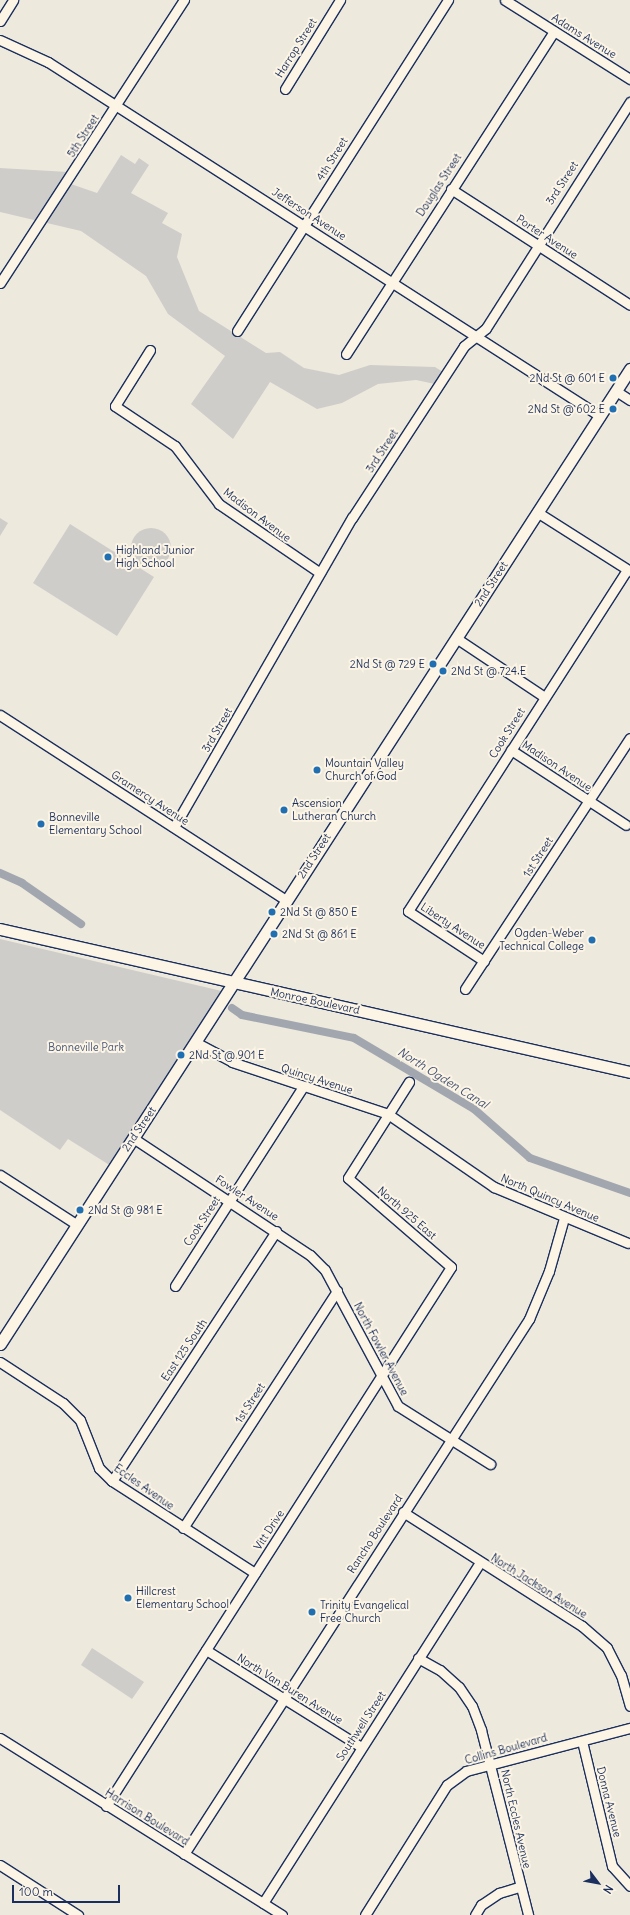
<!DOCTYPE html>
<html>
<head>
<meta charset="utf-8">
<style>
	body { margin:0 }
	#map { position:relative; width:630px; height:1915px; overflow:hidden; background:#eee9dd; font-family:Delius,sans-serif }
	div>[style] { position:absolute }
	.green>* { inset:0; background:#cfcdca }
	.round { border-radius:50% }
	.canal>* { height:8px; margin:-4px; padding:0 4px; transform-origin:4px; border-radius:4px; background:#a2a7af }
	.roads { filter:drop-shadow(1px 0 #1b2f5e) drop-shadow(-1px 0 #1b2f5e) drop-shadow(0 1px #1b2f5e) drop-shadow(0 -1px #1b2f5e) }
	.minor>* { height:9px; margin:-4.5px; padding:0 4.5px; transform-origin:4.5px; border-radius:4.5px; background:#fcf5e5 }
	.major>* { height:11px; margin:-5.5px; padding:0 5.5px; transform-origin:5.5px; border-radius:5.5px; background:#fcf5e5 }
	.dots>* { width:11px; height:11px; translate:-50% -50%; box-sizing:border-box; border:2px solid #fcf5e5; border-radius:50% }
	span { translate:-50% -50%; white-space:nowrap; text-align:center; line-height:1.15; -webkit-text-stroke:4px #fcf5e5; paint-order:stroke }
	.street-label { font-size:11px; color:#1b2f5e }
	.poi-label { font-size:11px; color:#1b2f5e }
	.right { translate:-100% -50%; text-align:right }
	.left { translate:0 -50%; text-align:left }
	.park-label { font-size:11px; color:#485679 }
	.water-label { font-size:12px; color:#445376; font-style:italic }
	.north { position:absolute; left:578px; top:1863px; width:40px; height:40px; -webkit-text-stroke:3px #fcf5e5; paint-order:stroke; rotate:122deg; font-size:11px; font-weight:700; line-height:16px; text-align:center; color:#1b2f5e }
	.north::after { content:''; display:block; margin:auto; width:14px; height:18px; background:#1b2f5e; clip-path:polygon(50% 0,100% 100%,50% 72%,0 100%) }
	.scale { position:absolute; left:12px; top:1885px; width:108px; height:18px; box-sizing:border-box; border:2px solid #1b2f5e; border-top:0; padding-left:5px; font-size:12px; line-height:14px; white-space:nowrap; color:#1b2f5e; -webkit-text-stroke:3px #fcf5e5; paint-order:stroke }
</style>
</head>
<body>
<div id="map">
	<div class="green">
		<i style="clip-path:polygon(121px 155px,135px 164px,139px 158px,149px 165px,131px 193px,168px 213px,162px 223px,182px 234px,177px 257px,199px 311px,266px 353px,280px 352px,304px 368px,339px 375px,370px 365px,435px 367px,443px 372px,435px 384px,416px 380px,378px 384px,342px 403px,317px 409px,270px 382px,233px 439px,191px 404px,225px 356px,168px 314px,146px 276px,81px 231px,0 212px,0 168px,68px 172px,68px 183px,97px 193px)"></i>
		<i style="clip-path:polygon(0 518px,8px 523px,0 536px)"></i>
		<i style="clip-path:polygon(70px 524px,154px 577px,117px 636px,33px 583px)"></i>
		<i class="round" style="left:131px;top:528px;width:40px;height:40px"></i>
		<i style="clip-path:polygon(0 939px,226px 992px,111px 1166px,68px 1139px,60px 1150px,0 1110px)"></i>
		<i style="clip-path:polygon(92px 1648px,144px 1682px,132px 1699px,81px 1665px)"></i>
	</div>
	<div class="canal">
		<i style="left:0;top:873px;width:24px;rotate:24deg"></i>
		<i style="left:22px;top:883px;width:72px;rotate:34.8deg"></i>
		<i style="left:232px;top:1008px;width:12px;rotate:35deg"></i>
		<i style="left:242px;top:1015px;width:114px;rotate:11.6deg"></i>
		<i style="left:354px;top:1038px;width:139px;rotate:30.6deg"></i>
		<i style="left:474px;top:1109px;width:74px;rotate:41.2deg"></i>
		<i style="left:530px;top:1158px;width:106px;rotate:19.3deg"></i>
	</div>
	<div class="roads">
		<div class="minor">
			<i style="left:505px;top:0;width:148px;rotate:32.3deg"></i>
			<i style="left:0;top:21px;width:25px;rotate:-58deg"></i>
			<i style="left:0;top:40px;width:53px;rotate:24.6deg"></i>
			<i style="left:48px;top:62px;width:656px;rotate:32.67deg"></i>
			<i style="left:285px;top:89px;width:105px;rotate:-58.3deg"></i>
			<i style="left:451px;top:189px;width:213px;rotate:32.9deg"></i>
			<i style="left:0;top:283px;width:338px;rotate:-57deg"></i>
			<i style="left:237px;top:331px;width:393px;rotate:-57.5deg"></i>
			<i style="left:150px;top:350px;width:66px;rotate:122deg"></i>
			<i style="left:115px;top:406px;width:72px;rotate:33.7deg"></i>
			<i style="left:175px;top:446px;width:73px;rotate:52.8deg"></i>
			<i style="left:219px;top:504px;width:122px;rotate:34.3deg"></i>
			<i style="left:346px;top:354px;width:384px;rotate:-57.2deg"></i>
			<i style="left:616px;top:391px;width:17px;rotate:33deg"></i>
			<i style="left:537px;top:512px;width:110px;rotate:32.4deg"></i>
			<i style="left:456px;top:638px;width:105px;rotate:33.7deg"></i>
			<i style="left:0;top:715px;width:341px;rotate:32.9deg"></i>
			<i style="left:511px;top:750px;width:137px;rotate:33.1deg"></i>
			<i style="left:174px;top:827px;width:357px;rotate:-60.1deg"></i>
			<i style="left:352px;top:518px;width:205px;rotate:-56.9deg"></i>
			<i style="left:464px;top:346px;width:28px;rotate:-39deg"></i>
			<i style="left:486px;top:328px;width:268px;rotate:-57.5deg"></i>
			<i style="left:484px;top:961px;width:91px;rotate:-146.7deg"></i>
			<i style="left:408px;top:911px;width:405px;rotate:-57.3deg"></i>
			<i style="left:465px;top:989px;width:300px;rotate:-56.7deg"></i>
			<i style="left:197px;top:1043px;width:40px;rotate:28deg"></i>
			<i style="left:232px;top:1062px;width:164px;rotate:18.4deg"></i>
			<i style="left:388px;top:1114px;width:129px;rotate:34.6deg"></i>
			<i style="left:494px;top:1187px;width:145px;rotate:22.7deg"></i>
			<i style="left:133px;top:1138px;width:212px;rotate:33.5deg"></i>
			<i style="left:310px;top:1255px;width:21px;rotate:45deg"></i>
			<i style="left:325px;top:1270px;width:154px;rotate:61.8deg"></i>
			<i style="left:398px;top:1406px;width:109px;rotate:32.2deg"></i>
			<i style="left:0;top:1175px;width:90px;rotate:32.8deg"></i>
			<i style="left:175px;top:1286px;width:235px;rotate:-57.3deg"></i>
			<i style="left:0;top:1362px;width:75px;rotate:33.1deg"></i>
			<i style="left:63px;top:1403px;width:24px;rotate:45deg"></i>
			<i style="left:80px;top:1420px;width:52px;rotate:68.4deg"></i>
			<i style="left:99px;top:1468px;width:18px;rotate:45deg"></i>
			<i style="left:112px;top:1481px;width:170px;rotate:32.8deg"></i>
			<i style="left:112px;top:1481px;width:299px;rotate:-56.7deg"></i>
			<i style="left:403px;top:1512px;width:212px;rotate:32.5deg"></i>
			<i style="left:582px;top:1626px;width:33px;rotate:41deg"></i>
			<i style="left:607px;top:1648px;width:30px;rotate:63deg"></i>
			<i style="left:621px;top:1675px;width:32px;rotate:74deg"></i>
			<i style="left:183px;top:1528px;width:283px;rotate:-57deg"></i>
			<i style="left:206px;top:1650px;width:183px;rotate:32deg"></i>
			<i style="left:418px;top:1658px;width:25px;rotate:29deg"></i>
			<i style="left:440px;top:1670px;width:25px;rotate:42deg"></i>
			<i style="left:459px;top:1687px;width:23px;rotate:56deg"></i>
			<i style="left:472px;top:1706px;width:26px;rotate:69deg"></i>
			<i style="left:481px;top:1730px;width:191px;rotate:75.7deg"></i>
			<i style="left:0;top:1738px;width:333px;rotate:32.1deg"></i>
			<i style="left:582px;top:1741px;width:129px;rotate:76.5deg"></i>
			<i style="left:612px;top:1866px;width:27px;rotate:48deg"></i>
			<i style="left:106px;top:1806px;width:640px;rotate:-57.38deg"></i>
			<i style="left:451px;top:1267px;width:136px;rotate:-139.2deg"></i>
			<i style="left:348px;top:1178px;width:114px;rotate:-57.6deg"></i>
			<i style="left:184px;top:1854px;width:637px;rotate:-57.18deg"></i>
			<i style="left:529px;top:1319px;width:52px;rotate:-67.4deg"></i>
			<i style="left:549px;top:1271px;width:55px;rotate:-74.2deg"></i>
			<i style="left:0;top:1865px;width:93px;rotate:32.7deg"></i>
			<i style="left:263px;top:1903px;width:404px;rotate:-57.5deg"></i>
			<i style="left:365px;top:1915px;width:154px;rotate:-57.8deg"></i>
			<i style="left:447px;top:1785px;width:24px;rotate:-36deg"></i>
			<i style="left:466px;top:1771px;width:170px;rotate:-14.7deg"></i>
			<i style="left:475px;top:1915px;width:12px;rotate:-59deg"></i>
			<i style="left:481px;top:1905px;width:22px;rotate:-34deg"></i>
			<i style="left:499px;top:1893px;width:21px;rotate:-17deg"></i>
		</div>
		<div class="major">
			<i style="left:0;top:929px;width:646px;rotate:12.79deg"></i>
			<i style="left:0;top:1344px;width:1161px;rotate:-57.13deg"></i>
		</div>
	</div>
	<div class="dots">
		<i style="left:613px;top:378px;background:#1f6fb2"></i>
		<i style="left:613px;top:409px;background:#1f6fb2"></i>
		<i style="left:108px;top:557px;background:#1f6fb2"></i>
		<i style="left:433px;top:664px;background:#1f6fb2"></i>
		<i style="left:443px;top:671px;background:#1f6fb2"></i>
		<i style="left:317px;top:770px;background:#1f6fb2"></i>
		<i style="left:284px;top:810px;background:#1f6fb2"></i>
		<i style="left:41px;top:824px;background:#1f6fb2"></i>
		<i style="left:272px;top:912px;background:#1f6fb2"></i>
		<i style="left:274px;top:934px;background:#1f6fb2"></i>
		<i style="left:592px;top:940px;background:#1f6fb2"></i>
		<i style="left:181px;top:1055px;background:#1f6fb2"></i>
		<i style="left:80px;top:1210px;background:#1f6fb2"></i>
		<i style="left:128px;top:1598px;background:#1f6fb2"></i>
		<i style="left:312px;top:1612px;background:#1f6fb2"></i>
	</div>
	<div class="street-label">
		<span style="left:584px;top:36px;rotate:32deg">Adams Avenue</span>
		<span style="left:296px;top:48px;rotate:-58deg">Harrop Street</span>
		<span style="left:83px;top:136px;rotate:-57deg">5th Street</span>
		<span style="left:332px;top:159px;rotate:-58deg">4th Street</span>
		<span style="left:562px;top:183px;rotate:-57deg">3rd Street</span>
		<span style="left:439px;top:185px;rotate:-57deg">Douglas Street</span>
		<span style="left:309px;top:214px;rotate:33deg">Jefferson Avenue</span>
		<span style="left:547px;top:237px;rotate:33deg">Porter Avenue</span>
		<span style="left:382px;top:451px;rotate:-57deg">3rd Street</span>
		<span style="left:257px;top:515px;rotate:37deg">Madison Avenue</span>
		<span style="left:491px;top:584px;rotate:-57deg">2nd Street</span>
		<span style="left:217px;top:730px;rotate:-60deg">3rd Street</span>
		<span style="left:507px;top:733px;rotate:-58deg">Cook Street</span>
		<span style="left:557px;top:766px;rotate:34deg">Madison Avenue</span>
		<span style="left:150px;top:798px;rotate:33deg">Gramercy Avenue</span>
		<span style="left:314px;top:856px;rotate:-57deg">2nd Street</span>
		<span style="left:538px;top:857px;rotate:-57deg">1st Street</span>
		<span style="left:453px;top:926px;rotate:33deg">Liberty Avenue</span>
		<span style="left:315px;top:1001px;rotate:12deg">Monroe Boulevard</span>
		<span style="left:317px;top:1079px;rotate:18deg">Quincy Avenue</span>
		<span style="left:139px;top:1129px;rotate:-56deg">2nd Street</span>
		<span style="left:247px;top:1198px;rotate:33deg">Fowler Avenue</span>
		<span style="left:550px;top:1198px;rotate:23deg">North Quincy Avenue</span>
		<span style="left:407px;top:1213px;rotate:41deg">North 925 East</span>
		<span style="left:202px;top:1221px;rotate:-57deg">Cook Street</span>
		<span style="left:381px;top:1349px;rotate:62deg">North Fowler Avenue</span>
		<span style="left:184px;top:1350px;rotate:-56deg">East 125 South</span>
		<span style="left:250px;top:1403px;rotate:-57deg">1st Street</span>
		<span style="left:144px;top:1487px;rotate:35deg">Eccles Avenue</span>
		<span style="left:269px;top:1530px;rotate:-57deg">Vitt Drive</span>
		<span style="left:375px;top:1534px;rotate:-57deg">Rancho Boulevard</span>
		<span style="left:539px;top:1586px;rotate:32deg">North Jackson Avenue</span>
		<span style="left:290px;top:1689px;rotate:32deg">North Van Buren Avenue</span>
		<span style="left:361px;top:1726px;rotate:-57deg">Southwell Street</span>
		<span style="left:506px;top:1749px;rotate:-16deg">Collins Boulevard</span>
		<span style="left:609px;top:1802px;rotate:76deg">Donna Avenue</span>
		<span style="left:147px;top:1817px;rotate:32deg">Harrison Boulevard</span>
		<span style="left:516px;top:1819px;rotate:77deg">North Eccles Avenue</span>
	</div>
	<div class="poi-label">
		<span class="right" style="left:605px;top:378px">2Nd St @ 601 E</span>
		<span class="right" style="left:605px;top:409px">2Nd St @ 602 E</span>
		<span class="left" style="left:116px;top:557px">Highland Junior<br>High School</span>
		<span class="right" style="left:425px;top:664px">2Nd St @ 729 E</span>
		<span class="left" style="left:451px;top:671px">2Nd St @ 724 E</span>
		<span class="left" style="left:325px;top:770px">Mountain Valley<br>Church of God</span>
		<span class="left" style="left:292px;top:810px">Ascension<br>Lutheran Church</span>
		<span class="left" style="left:49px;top:824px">Bonneville<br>Elementary School</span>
		<span class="left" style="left:280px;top:912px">2Nd St @ 850 E</span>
		<span class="left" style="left:282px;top:934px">2Nd St @ 861 E</span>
		<span class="right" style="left:584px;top:940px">Ogden-Weber<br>Technical College</span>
		<span class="left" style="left:189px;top:1055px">2Nd St @ 901 E</span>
		<span class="left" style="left:88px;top:1210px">2Nd St @ 981 E</span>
		<span class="left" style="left:136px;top:1598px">Hillcrest<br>Elementary School</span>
		<span class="left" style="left:320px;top:1612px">Trinity Evangelical<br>Free Church</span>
	</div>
	<div class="park-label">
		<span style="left:86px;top:1047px">Bonneville Park</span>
	</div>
	<div class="water-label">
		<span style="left:443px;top:1078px;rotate:32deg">North Ogden Canal</span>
	</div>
	<div class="north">N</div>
	<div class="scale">100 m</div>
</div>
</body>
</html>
